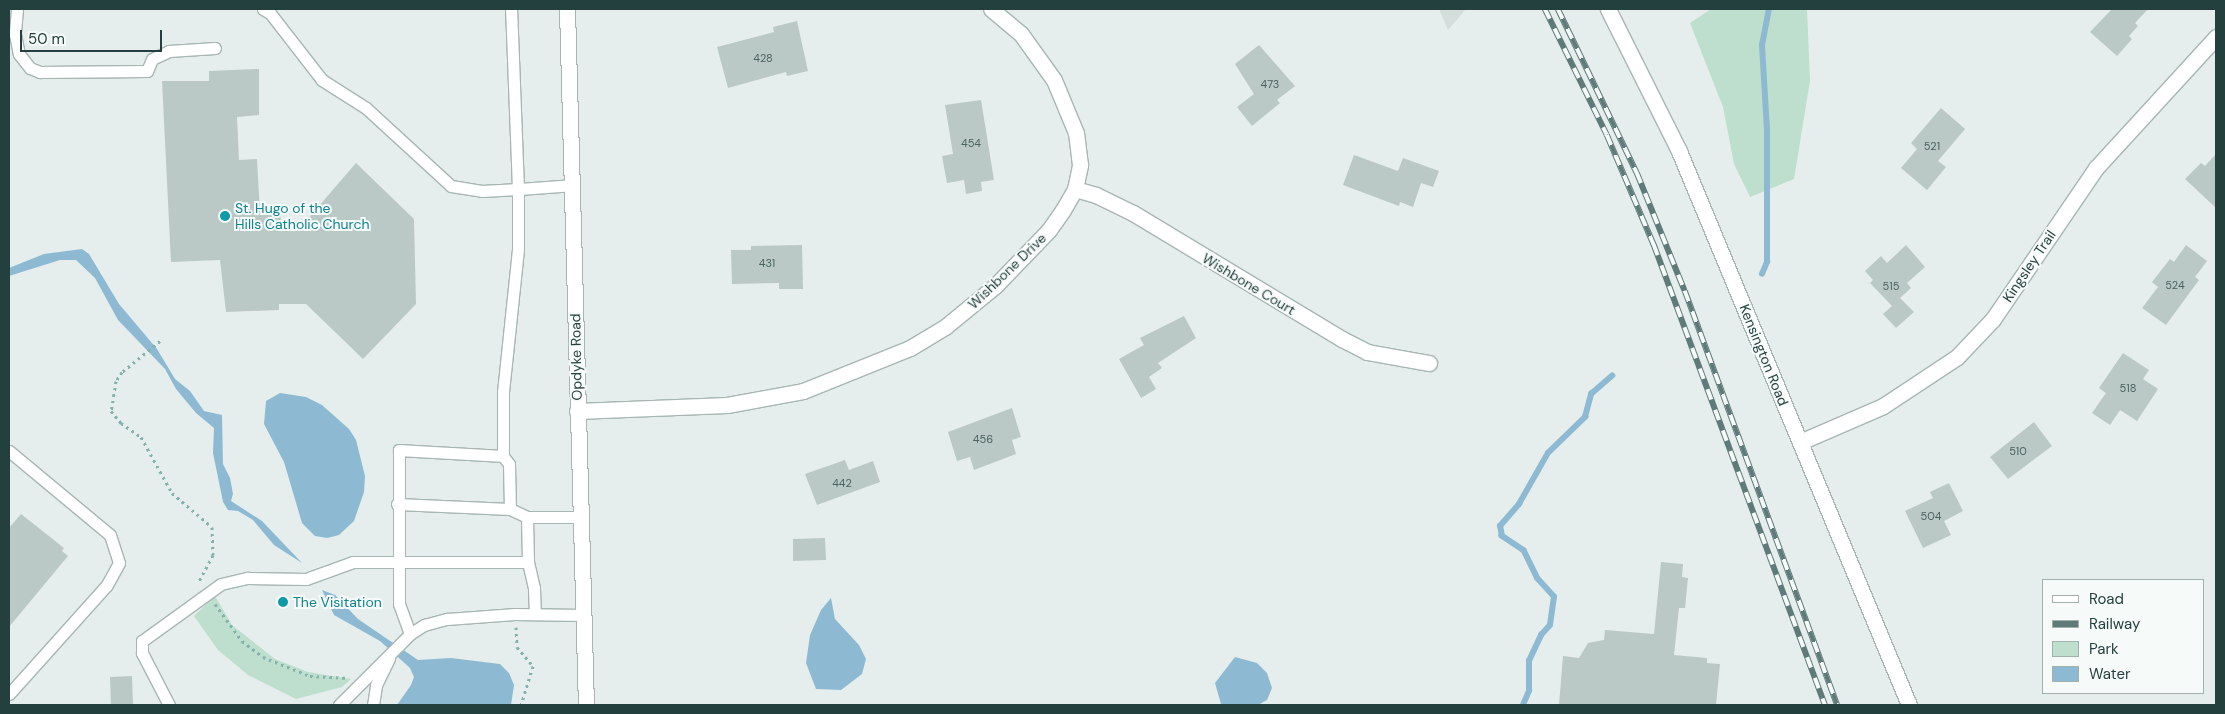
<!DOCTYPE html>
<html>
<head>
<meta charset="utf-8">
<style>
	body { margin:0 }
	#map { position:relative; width:2225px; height:714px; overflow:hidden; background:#e5eeec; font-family:"DM Sans",sans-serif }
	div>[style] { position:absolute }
	.built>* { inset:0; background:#d3dedb }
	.green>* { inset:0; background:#bedfcd }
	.water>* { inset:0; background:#8dbad2 }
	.stream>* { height:5.5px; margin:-2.75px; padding:0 2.75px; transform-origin:2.75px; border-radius:2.75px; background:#8dbad2 }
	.building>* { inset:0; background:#bac9c5 }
	.path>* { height:3px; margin-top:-1.5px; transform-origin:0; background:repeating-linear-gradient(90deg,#85b1ac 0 2.5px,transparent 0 6.5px) }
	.roads { filter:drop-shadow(1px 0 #a7b6b4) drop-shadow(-1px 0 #a7b6b4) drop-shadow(0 1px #a7b6b4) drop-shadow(0 -1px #a7b6b4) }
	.lane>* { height:11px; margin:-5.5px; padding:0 5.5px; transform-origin:5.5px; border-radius:5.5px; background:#fff }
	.street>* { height:15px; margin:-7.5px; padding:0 7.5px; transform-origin:7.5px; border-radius:7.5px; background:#fff }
	.secondary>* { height:15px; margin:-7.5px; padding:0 7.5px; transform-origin:7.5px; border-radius:7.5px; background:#fff }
	.rail>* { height:5.5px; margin-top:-2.75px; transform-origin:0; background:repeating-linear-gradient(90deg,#f6faf9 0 11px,#5e7b79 0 22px); box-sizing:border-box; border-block:1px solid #5e7b79 }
	.dots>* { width:14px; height:14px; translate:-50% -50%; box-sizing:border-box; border:2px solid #f6faf9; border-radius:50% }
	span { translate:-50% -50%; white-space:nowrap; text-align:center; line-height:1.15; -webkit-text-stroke:4px #f6faf9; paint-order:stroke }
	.number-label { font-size:11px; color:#4a6260 }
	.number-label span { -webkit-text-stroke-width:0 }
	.culture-label { font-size:14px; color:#0d838f }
	.left { translate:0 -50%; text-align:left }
	.street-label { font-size:14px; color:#24403e }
	.frame { position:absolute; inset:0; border:10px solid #24403e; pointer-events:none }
	.legend { position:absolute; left:2042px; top:579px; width:162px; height:115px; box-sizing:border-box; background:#f6faf9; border:1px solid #a2b0ae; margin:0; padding:6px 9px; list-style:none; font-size:15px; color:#24403e }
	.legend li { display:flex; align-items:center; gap:10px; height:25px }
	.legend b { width:25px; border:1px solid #a2b0ae }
	.scale { position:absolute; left:20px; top:30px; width:142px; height:22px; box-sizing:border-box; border:2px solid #24403e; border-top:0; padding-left:6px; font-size:15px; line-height:18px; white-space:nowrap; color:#24403e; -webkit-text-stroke:4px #f6faf9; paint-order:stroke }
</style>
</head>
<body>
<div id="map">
	<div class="built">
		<i style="clip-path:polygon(1439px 9px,1466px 9px,1448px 30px)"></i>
	</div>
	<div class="green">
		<i style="clip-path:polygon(1711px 9px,1807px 9px,1810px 81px,1794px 179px,1750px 197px,1734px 164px,1723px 107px,1690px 23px)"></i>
		<i style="clip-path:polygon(215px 596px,232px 625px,275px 659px,308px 672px,351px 679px,342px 687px,296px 699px,248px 675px,218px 650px,194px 616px)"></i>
	</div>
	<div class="water">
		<i style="clip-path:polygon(82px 249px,89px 254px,119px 304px,157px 349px,175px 379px,190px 391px,204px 411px,222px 415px,223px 464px,230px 478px,233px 494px,231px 501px,262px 521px,302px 563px,274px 545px,253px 520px,238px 511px,228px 510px,223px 502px,213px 453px,214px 428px,196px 413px,176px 389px,165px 369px,118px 320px,95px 278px,76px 260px,60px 260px,9px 276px,9px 268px,44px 254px)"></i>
		<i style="clip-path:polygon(280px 393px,306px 397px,322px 405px,349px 429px,356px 440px,365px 476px,364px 492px,354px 521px,339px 535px,327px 538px,315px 536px,302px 523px,284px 462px,264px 424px,266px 401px)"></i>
		<i style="clip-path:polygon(322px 590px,335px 595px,358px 619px,418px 660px,451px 658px,500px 664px,509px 673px,514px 685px,511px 705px,397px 705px,411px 685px,414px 677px,410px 668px,380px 641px,334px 615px)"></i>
		<i style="clip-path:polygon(831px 598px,835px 619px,859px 645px,866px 659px,862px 674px,841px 690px,816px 689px,806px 663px,810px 635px,821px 610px)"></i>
		<i style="clip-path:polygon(1235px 657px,1257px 663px,1267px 673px,1272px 688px,1267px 700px,1258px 705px,1221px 704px,1215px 683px)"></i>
	</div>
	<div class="stream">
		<i style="left:1762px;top:274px;width:13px;rotate:-67deg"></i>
		<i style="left:1767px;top:262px;width:132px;rotate:-90deg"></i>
		<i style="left:1767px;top:130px;width:85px;rotate:-93.4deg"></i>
		<i style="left:1762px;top:45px;width:37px;rotate:-79deg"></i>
		<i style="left:1523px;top:705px;width:15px;rotate:-67deg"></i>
		<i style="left:1529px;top:691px;width:30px;rotate:-90deg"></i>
		<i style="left:1529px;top:661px;width:29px;rotate:-65deg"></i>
		<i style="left:1541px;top:635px;width:13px;rotate:-48deg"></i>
		<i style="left:1550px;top:625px;width:28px;rotate:-82deg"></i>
		<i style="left:1554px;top:597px;width:25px;rotate:-132deg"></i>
		<i style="left:1537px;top:578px;width:30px;rotate:-116deg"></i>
		<i style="left:1524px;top:551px;width:27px;rotate:-146deg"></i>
		<i style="left:1502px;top:536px;width:10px;rotate:-101deg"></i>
		<i style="left:1500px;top:526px;width:29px;rotate:-49deg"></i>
		<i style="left:1519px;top:504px;width:59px;rotate:-60.4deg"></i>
		<i style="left:1548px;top:453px;width:52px;rotate:-44.2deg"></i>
		<i style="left:1585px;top:417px;width:24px;rotate:-75deg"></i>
		<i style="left:1591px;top:394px;width:28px;rotate:-41deg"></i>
	</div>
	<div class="building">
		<i style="clip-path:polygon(2112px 9px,2148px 9px,2135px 23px,2138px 26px,2129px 36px,2132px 39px,2117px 56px,2090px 32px)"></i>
		<i style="clip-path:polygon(797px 21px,808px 71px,787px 76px,786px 72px,728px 88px,717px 47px,774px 32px,773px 27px)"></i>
		<i style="clip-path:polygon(1259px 45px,1295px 86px,1277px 100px,1280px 103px,1252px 126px,1237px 107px,1254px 94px,1235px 64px)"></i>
		<i style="clip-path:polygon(259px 69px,259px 115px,237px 117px,239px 160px,257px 159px,260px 213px,280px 211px,281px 223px,306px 221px,356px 163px,414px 219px,416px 304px,363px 359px,306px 304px,279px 304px,279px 310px,226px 312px,220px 260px,171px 262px,162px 81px,209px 81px,209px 71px)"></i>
		<i style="clip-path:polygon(981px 100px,994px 180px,981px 182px,982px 191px,966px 194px,964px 180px,947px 183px,942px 156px,953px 154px,945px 105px)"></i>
		<i style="clip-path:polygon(1941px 108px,1965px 129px,1938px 161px,1946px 167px,1927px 190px,1901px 168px,1917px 149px,1911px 143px)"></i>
		<i style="clip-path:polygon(2216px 154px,2216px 208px,2185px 179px,2201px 163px,2205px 166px)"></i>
		<i style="clip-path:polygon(1354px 155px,1398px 171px,1403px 158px,1439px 171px,1433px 187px,1421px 183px,1413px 207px,1400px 202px,1399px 206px,1343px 185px)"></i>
		<i style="clip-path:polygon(802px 245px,803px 289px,779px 289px,779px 283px,732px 284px,731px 250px,751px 250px,751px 246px)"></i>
		<i style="clip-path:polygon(1906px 245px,1925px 267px,1907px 283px,1911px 288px,1900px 298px,1914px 312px,1896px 328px,1883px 314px,1892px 306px,1870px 283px,1873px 280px,1865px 271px,1881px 256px,1887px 263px)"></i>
		<i style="clip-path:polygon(2186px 245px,2207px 261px,2195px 277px,2199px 280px,2166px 325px,2142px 308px,2158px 287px,2152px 282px,2170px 259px,2174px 262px)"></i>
		<i style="clip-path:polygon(1184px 316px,1196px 338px,1158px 363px,1162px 368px,1149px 377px,1156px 389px,1141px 398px,1119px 359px,1144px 345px,1140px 338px)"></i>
		<i style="clip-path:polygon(2123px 353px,2149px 370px,2143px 379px,2158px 389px,2137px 421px,2120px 410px,2110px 425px,2092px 413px,2106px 393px,2099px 388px)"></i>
		<i style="clip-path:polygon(1012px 408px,1021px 437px,1012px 440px,1016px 454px,974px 470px,970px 457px,957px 461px,948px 432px)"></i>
		<i style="clip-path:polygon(2034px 422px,2052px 446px,2008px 479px,1990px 457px)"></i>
		<i style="clip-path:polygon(845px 460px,849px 470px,873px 461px,880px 482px,817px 505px,805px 474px)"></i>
		<i style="clip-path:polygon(1949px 483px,1963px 511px,1944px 521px,1951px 535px,1923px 548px,1905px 511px,1933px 498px,1930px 492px)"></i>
		<i style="clip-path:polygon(21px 514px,64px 548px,62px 551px,68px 556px,9px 627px,9px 528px)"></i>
		<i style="clip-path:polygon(825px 538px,826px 560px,793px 561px,793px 539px)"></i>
		<i style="clip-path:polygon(1661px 562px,1683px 564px,1682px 577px,1688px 578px,1685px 608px,1679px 608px,1674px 655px,1707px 658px,1707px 663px,1720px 664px,1716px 705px,1559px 705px,1563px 656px,1579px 658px,1588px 643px,1604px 640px,1605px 630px,1654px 634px)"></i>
		<i style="clip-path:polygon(132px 676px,133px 705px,111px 705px,110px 677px)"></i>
	</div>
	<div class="path">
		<i style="left:160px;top:341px;width:49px;rotate:140.8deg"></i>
		<i style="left:122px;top:372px;width:11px;rotate:124deg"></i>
		<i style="left:116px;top:381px;width:30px;rotate:99deg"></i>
		<i style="left:111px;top:411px;width:16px;rotate:50deg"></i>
		<i style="left:121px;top:423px;width:24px;rotate:35deg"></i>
		<i style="left:141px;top:437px;width:64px;rotate:61deg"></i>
		<i style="left:172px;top:493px;width:52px;rotate:40.4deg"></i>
		<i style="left:212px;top:527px;width:28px;rotate:88deg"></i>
		<i style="left:213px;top:555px;width:32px;rotate:118deg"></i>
		<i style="left:215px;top:604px;width:46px;rotate:53.9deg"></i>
		<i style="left:242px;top:641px;width:26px;rotate:37deg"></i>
		<i style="left:263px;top:657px;width:51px;rotate:22deg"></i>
		<i style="left:310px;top:676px;width:35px;rotate:3deg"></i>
		<i style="left:516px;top:627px;width:20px;rotate:87deg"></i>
		<i style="left:517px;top:647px;width:25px;rotate:50deg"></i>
		<i style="left:533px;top:666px;width:41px;rotate:107.1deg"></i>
	</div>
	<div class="roads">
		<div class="lane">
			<i style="left:17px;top:9px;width:25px;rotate:95deg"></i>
			<i style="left:15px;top:34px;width:20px;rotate:79deg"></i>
			<i style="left:19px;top:54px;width:18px;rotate:52deg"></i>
			<i style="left:30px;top:68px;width:11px;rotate:22deg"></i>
			<i style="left:40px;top:72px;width:107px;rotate:-0.5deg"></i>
			<i style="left:147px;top:71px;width:13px;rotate:-67deg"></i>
			<i style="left:152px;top:59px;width:19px;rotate:-25deg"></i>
			<i style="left:169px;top:51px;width:46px;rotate:-3.7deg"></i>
			<i style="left:263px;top:9px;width:8px;rotate:30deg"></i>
			<i style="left:270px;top:13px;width:85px;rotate:52.2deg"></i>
			<i style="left:322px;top:80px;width:52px;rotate:32.5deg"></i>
			<i style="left:366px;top:108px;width:115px;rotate:42.5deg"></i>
			<i style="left:451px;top:186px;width:31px;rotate:9deg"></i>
			<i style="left:482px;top:191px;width:36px;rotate:-3deg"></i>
			<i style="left:518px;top:189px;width:180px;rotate:-92.2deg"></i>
			<i style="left:9px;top:451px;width:131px;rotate:39.7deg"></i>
			<i style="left:110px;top:535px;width:29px;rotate:72deg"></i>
			<i style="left:119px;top:563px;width:26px;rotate:119deg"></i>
			<i style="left:106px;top:586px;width:145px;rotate:131.9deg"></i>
			<i style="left:397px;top:504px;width:113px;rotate:2.5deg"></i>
			<i style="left:510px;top:509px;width:19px;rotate:25deg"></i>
			<i style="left:527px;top:517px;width:53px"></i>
			<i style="left:510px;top:509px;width:45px;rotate:-91.3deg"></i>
			<i style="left:509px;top:464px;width:10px;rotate:-127deg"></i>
			<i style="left:503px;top:456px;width:64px;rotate:-90deg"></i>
			<i style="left:503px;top:392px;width:144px;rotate:-84deg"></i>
			<i style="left:518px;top:249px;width:60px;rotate:-90deg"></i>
			<i style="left:518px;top:189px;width:54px;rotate:-4.2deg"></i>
			<i style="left:527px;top:517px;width:45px;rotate:88.7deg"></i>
			<i style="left:528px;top:562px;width:27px;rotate:77deg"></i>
			<i style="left:534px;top:588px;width:25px;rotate:88deg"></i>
			<i style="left:410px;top:634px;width:32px;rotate:-110deg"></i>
			<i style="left:399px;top:604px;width:154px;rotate:-90deg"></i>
			<i style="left:399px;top:450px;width:104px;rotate:3.3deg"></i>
			<i style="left:169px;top:705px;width:59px;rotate:-117.4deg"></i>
			<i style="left:142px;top:653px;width:12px;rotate:-90deg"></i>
			<i style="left:142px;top:641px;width:97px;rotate:-35.8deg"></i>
			<i style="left:221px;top:584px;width:28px;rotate:-13deg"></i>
			<i style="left:248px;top:578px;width:58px;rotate:1deg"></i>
			<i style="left:306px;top:579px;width:50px;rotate:-19.9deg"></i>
			<i style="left:353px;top:562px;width:175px"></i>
			<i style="left:339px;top:705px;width:100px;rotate:-45deg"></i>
			<i style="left:410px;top:634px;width:17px;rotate:-33deg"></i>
			<i style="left:424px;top:625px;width:24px;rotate:-15deg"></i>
			<i style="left:447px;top:619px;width:68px;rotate:-4.2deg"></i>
			<i style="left:515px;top:614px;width:68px;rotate:0.8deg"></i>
			<i style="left:373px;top:705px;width:20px;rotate:-81deg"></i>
			<i style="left:376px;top:685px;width:30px;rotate:-64deg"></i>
		</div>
		<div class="street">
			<i style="left:1075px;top:189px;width:22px;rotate:16deg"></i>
			<i style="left:1096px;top:195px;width:41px;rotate:25.9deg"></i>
			<i style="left:1133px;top:213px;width:244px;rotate:31.1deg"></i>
			<i style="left:1342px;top:339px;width:28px;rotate:27deg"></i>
			<i style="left:1367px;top:352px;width:63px;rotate:10.1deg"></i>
			<i style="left:577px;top:411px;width:150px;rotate:-2.3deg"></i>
			<i style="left:727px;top:405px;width:77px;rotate:-10.4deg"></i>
			<i style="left:803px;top:391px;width:115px;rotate:-21.9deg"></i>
			<i style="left:910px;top:348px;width:41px;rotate:-31deg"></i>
			<i style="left:945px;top:327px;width:65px;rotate:-39.4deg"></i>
			<i style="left:995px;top:286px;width:78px;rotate:-46deg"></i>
			<i style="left:1049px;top:230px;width:24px;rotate:-55deg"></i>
			<i style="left:1063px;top:210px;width:24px;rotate:-60deg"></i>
			<i style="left:1075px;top:189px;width:25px;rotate:-78deg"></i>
			<i style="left:1080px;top:165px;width:32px;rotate:-97deg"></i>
			<i style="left:1076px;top:133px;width:57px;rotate:-112.5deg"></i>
			<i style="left:1054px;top:80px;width:57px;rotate:-125.7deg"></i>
			<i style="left:1021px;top:34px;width:39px;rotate:-140deg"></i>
			<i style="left:1800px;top:442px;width:90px;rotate:-23.4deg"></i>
			<i style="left:1883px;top:406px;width:89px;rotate:-33.5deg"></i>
			<i style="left:1957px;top:357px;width:52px;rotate:-46.5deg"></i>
			<i style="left:1993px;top:319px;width:183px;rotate:-55.7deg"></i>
			<i style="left:2096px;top:168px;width:178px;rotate:-47.5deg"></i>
		</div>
		<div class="secondary">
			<i style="left:567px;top:9px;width:696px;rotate:88.44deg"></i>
			<i style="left:1608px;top:9px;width:159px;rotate:63.4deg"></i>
			<i style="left:1679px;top:151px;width:600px;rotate:67.45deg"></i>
		</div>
	</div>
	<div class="rail">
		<i style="left:1545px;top:9px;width:140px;rotate:63.8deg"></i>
		<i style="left:1607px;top:135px;width:120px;rotate:66.9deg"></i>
		<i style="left:1654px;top:245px;width:491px;rotate:69.6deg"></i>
		<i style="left:1558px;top:9px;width:182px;rotate:64.3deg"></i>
		<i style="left:1637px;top:173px;width:127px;rotate:67.9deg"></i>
		<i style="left:1685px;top:291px;width:441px;rotate:69.8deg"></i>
	</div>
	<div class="dots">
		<i style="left:225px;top:216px;background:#0f9aa8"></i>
		<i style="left:283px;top:602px;background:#0f9aa8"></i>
	</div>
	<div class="number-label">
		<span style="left:763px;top:58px">428</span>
		<span style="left:1270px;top:84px">473</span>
		<span style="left:971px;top:143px">454</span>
		<span style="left:1932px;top:146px">521</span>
		<span style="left:767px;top:263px">431</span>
		<span style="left:2175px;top:285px">524</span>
		<span style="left:1891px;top:286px">515</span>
		<span style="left:2128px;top:388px">518</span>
		<span style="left:983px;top:439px">456</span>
		<span style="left:2018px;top:451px">510</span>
		<span style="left:842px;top:483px">442</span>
		<span style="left:1931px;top:516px">504</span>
	</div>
	<div class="culture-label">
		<span class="left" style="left:235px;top:216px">St. Hugo of the<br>Hills Catholic Church</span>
		<span class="left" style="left:293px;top:602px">The Visitation</span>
	</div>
	<div class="street-label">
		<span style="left:2029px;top:266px;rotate:-56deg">Kingsley Trail</span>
		<span style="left:1007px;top:271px;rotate:-44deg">Wishbone Drive</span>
		<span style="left:1249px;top:284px;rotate:31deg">Wishbone Court</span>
		<span style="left:1764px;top:355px;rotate:68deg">Kensington Road</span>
		<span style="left:576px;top:357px;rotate:-91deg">Opdyke Road</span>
	</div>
	<div class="frame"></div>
	<ul class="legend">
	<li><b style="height:6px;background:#fff"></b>Road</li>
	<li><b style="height:6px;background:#5e7b79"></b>Railway</li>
	<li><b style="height:14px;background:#bedfcd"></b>Park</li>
	<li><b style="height:14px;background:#8dbad2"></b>Water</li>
	</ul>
	<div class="scale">50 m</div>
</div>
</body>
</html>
